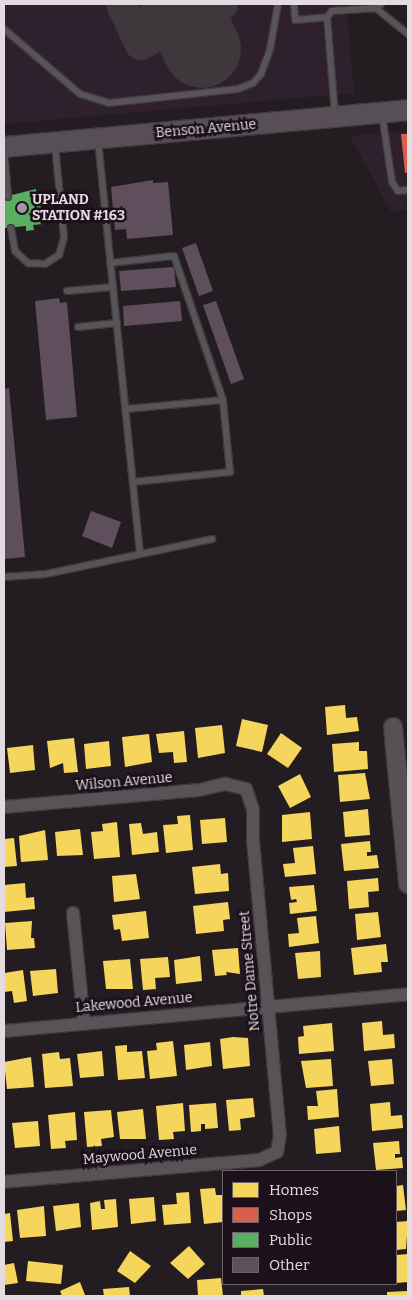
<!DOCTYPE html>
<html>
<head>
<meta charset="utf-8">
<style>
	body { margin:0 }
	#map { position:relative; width:412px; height:1300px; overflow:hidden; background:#231d22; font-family:Bitter,serif }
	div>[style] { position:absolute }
	.built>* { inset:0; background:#2e202c }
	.homes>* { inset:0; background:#f6d55c }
	.shops>* { inset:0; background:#d6604d }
	.public>* { inset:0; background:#5aae61 }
	.taxiway>* { height:31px; margin:-15.5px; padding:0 15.5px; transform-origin:15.5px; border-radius:15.5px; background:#3e383c }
	.runway>* { height:78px; margin:-39px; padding:0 39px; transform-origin:39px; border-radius:39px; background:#3e383c }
	.building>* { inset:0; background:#5f4f5c }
	.roads { filter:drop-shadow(1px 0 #3f393e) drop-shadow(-1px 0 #3f393e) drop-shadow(0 1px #3f393e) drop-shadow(0 -1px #3f393e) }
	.lane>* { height:6px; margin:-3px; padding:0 3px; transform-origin:3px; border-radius:3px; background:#585356 }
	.street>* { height:12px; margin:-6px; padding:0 6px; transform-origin:6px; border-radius:6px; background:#585356 }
	.secondary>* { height:18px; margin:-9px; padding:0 9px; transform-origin:9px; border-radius:9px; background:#575055 }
	.primary>* { height:20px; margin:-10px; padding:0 10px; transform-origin:10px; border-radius:10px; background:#584e56 }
	.dots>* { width:14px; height:14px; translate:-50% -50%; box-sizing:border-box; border:2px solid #1c111a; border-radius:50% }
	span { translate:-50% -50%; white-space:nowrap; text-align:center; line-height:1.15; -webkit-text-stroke:5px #1c111a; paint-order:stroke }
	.street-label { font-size:14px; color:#e4dbe1 }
	.poi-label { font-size:14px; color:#e4dbe1; font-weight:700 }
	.left { translate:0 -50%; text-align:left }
	.frame { position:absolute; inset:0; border:5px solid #e4dbe1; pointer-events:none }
	.legend { position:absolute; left:222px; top:1170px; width:175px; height:115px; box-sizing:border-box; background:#1c111a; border:1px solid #6c626a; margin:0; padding:6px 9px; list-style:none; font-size:15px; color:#e4dbe1 }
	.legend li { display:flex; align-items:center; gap:10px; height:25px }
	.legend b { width:25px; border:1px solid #6c626a }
</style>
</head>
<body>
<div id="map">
	<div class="built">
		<i style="clip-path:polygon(4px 4px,346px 4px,354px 93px,4px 124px)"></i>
		<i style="clip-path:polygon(408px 131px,408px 210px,391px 212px,350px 136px)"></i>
	</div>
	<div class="homes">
		<i style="clip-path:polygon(345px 705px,346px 718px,357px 717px,359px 731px,327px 735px,325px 707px)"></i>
		<i style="clip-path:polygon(242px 719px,268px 725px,262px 752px,236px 746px)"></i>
		<i style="clip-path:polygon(222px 725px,225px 753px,198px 758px,195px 728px)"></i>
		<i style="clip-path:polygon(184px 731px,187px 762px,174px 763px,173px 752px,159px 753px,156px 734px)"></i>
		<i style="clip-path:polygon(281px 733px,302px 748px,288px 768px,267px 754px)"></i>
		<i style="clip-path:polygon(149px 734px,152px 762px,125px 767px,122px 737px)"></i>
		<i style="clip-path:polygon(74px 738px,78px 772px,64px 773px,63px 763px,50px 768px,47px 741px)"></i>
		<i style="clip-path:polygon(109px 741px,111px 766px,86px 769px,84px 744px)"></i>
		<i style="clip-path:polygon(359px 742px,359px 751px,367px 751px,368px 769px,334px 772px,332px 744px)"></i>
		<i style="clip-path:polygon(33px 745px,35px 770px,10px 773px,7px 748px)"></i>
		<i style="clip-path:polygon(365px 773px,370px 799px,340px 802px,338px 775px)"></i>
		<i style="clip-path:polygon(300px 774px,311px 797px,290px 808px,278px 786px)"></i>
		<i style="clip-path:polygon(368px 809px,370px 835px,345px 837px,343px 812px)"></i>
		<i style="clip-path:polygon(310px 812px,312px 839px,282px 842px,282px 815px)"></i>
		<i style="clip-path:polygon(190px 815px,193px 850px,166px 853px,163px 825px,178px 824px,177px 816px)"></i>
		<i style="clip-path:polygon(225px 818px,227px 842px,202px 844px,200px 820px)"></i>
		<i style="clip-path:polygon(117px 822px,120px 857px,94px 859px,91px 832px,103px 831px,102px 824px)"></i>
		<i style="clip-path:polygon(141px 823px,143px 834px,157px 832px,159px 852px,132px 855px,129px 824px)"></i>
		<i style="clip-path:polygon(80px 829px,83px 855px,57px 856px,55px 832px)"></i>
		<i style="clip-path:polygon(45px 830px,48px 860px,21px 862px,19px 836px)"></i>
		<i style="clip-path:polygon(14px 838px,17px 866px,4px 867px,4px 839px)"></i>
		<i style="clip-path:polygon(370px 841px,371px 852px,367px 852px,367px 856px,377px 855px,379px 868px,344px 871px,341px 844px)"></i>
		<i style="clip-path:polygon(313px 846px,316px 874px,285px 877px,283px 864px,295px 863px,293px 848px)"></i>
		<i style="clip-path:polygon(220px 864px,221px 874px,228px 873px,229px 891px,195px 894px,192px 867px)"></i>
		<i style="clip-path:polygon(136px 874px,140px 899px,114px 902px,112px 876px)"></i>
		<i style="clip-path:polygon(378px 878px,379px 891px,368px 892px,369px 907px,349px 909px,347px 881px)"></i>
		<i style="clip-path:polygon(25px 883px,26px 898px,34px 897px,35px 909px,4px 912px,4px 885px)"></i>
		<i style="clip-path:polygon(314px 885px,317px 911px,290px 914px,289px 903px,297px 902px,296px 899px,291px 900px,289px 887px)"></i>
		<i style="clip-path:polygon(228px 902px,230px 919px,223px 920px,224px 931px,196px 934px,193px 906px)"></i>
		<i style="clip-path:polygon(146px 911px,149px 938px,122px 941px,120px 929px,114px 930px,112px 915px)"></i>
		<i style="clip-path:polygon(378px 912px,381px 937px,357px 940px,355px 914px)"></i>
		<i style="clip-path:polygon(316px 916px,319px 943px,289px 947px,288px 934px,299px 933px,297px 918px)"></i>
		<i style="clip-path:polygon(32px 921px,31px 938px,34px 938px,35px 948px,7px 950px,5px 923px)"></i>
		<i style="clip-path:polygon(386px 944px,388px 962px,381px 962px,382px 972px,354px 975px,351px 948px)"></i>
		<i style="clip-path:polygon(238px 948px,240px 974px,226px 972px,227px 975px,215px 976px,212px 950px)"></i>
		<i style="clip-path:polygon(320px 951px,321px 977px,298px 979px,295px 953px)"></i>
		<i style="clip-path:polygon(200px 956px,202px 981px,176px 984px,174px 960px)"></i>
		<i style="clip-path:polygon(168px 957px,170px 977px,155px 978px,156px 989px,143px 990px,140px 959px)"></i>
		<i style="clip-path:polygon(130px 959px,133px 989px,106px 989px,103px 961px)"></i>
		<i style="clip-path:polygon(56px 969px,58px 993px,33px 996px,30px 971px)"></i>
		<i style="clip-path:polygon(23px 970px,27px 1001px,14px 1003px,12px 991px,4px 992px,4px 973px)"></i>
		<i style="clip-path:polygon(382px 1021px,383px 1035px,394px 1034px,395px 1048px,364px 1051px,362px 1023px)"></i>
		<i style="clip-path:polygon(332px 1023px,334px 1051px,299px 1054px,298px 1037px,304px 1036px,303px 1026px)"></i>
		<i style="clip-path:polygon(233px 1037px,248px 1038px,250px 1066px,223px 1069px,220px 1039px)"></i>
		<i style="clip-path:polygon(173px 1041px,177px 1076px,150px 1079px,147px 1051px,157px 1050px,156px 1043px)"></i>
		<i style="clip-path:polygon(210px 1042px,212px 1066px,186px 1070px,184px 1045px)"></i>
		<i style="clip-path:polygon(127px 1045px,127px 1052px,142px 1051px,145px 1078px,118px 1080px,115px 1046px)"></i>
		<i style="clip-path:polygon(102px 1051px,104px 1076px,80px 1078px,77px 1054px)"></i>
		<i style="clip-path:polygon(59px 1052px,60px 1059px,70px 1058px,73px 1086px,45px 1088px,42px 1054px)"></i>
		<i style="clip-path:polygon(31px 1057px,34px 1087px,7px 1089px,4px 1062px)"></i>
		<i style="clip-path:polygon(331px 1059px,333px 1086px,306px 1088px,301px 1061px)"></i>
		<i style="clip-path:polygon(392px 1059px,394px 1084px,371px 1086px,368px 1061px)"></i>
		<i style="clip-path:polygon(337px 1089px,339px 1117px,308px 1120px,307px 1106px,318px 1106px,316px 1091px)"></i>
		<i style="clip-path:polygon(253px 1098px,255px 1117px,240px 1119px,241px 1130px,229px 1131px,226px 1100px)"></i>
		<i style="clip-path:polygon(390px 1102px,391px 1116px,402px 1115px,403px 1128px,372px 1131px,370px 1104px)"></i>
		<i style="clip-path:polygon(183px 1103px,185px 1131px,173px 1132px,174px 1139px,159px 1140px,156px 1106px)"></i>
		<i style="clip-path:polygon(216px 1103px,218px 1128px,205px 1129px,205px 1124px,201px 1124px,201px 1131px,191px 1132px,189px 1105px)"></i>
		<i style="clip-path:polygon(143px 1109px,146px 1139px,120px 1139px,117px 1112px)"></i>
		<i style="clip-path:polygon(111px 1110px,114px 1137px,101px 1139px,102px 1146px,87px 1147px,84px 1112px)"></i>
		<i style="clip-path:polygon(75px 1112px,77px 1140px,65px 1141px,66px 1148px,51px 1149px,48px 1115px)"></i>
		<i style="clip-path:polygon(38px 1121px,40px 1146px,15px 1148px,12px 1123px)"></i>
		<i style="clip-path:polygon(339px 1126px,341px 1152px,316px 1154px,314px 1129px)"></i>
		<i style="clip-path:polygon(399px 1141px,400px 1154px,395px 1154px,395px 1158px,402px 1157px,403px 1168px,376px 1170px,373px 1143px)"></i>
		<i style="clip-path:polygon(403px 1185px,406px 1210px,396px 1211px,396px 1186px)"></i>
		<i style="clip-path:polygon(215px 1188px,216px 1195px,223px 1195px,223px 1222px,204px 1224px,200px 1189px)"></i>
		<i style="clip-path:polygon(189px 1192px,191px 1223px,164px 1225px,162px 1205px,177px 1204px,176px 1193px)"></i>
		<i style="clip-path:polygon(154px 1197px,156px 1221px,131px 1224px,129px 1199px)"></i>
		<i style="clip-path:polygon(116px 1199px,118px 1227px,92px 1230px,90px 1203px,100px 1201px,101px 1209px,105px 1209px,104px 1200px)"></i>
		<i style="clip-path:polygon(79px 1203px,81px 1227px,56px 1231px,53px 1206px)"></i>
		<i style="clip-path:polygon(44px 1206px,46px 1236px,20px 1238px,17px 1210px)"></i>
		<i style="clip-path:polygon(10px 1213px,13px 1241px,4px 1242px,4px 1214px)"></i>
		<i style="clip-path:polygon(408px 1221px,406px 1249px,396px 1250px,396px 1222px)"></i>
		<i style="clip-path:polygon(189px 1246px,205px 1264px,188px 1279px,170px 1263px)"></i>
		<i style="clip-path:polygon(130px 1251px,151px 1266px,135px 1283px,117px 1271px)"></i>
		<i style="clip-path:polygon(408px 1254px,408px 1282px,396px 1283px,396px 1255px)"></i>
		<i style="clip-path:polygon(28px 1261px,63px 1265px,61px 1284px,26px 1281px)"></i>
		<i style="clip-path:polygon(14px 1263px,18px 1283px,4px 1285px,4px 1265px)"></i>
		<i style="clip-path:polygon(221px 1278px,223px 1296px,198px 1296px,197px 1280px)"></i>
		<i style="clip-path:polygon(80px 1282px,85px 1295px,62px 1296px,60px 1291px)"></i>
		<i style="clip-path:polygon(129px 1287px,130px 1296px,104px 1296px,103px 1289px)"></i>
		<i style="clip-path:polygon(263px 1289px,264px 1296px,241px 1296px,241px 1291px)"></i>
		<i style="clip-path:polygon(408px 1291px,408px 1296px,387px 1296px,387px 1292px)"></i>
	</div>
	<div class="shops">
		<i style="clip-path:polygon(401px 134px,408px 134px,408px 172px,405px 173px)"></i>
	</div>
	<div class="public">
		<i style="clip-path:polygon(36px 189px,36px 196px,40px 196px,43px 224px,33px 225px,34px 230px,26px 231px,26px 226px,5px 228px,4px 197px)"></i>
	</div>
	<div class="taxiway">
		<i style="left:121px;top:4px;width:44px;rotate:64.6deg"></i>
		<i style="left:140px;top:44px;width:91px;rotate:-26deg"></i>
	</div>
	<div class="runway">
		<i style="left:180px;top:4px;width:50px;rotate:63.9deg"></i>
	</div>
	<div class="building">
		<i style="clip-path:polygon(153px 180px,153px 183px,168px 182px,173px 235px,127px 239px,126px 229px,115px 230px,111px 187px)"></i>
		<i style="clip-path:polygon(196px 243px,213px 291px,199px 296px,182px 248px)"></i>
		<i style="clip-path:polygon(174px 267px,176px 287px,121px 291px,119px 271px)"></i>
		<i style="clip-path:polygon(59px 298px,60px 303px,67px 302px,77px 417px,46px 420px,35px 301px)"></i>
		<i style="clip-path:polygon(180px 301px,182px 321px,124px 326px,123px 306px)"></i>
		<i style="clip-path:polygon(216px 301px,244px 379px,231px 384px,203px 305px)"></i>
		<i style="clip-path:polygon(9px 388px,25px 557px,4px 559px,4px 389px)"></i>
		<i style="clip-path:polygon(91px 511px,121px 522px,112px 548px,82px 536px)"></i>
	</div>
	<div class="roads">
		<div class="lane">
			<i style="left:294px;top:4px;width:16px;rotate:86deg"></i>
			<i style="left:295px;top:20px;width:32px;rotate:-5deg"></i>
			<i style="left:381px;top:4px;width:6px;rotate:129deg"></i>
			<i style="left:377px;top:9px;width:40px;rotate:39deg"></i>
			<i style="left:4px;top:29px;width:100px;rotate:40.5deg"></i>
			<i style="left:80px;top:94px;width:30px;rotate:17deg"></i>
			<i style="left:109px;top:103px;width:130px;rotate:-6.2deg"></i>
			<i style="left:238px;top:89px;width:16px;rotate:-22deg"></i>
			<i style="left:253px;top:83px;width:12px;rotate:-48deg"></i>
			<i style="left:261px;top:74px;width:27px;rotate:-70deg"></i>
			<i style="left:270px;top:49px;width:46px;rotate:-79.9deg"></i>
			<i style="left:335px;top:114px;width:97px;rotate:-94.7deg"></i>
			<i style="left:327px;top:17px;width:8px;rotate:-50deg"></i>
			<i style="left:332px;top:11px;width:46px;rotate:-3.7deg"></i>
			<i style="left:382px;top:114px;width:69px;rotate:81.6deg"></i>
			<i style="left:392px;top:182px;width:11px;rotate:56deg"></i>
			<i style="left:398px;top:191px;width:10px;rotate:-6deg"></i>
			<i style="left:98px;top:140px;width:416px;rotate:84.2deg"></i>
			<i style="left:4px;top:148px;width:49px;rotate:85.3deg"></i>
			<i style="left:11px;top:228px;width:23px;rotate:80deg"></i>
			<i style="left:15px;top:251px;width:18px;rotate:43deg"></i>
			<i style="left:28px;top:263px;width:17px;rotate:3deg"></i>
			<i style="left:45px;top:264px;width:17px;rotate:-33deg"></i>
			<i style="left:59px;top:255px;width:18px;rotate:-74deg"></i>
			<i style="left:64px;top:238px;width:94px;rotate:-95.5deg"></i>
			<i style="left:110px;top:263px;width:64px;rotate:-6.2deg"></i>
			<i style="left:174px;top:256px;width:152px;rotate:71.2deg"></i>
			<i style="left:223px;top:400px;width:97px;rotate:174.7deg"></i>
			<i style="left:67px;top:291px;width:46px;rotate:-5deg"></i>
			<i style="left:78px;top:327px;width:39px;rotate:-6deg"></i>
			<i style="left:133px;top:482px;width:98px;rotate:-5.9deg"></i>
			<i style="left:230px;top:472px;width:72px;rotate:-95.6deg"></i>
			<i style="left:4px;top:577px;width:42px;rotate:-4.1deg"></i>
			<i style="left:46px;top:574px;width:170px;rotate:-11.9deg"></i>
		</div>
		<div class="street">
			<i style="left:4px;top:807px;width:196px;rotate:-5deg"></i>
			<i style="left:199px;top:790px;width:28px;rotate:-13deg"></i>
			<i style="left:226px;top:784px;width:21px;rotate:14deg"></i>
			<i style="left:246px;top:789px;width:21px;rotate:71deg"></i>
			<i style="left:253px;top:809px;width:31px;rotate:90deg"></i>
			<i style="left:253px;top:840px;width:295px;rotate:84.8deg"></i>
			<i style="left:280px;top:1134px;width:18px;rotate:99deg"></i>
			<i style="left:277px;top:1152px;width:20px;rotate:156deg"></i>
			<i style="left:259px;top:1160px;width:256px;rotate:175.1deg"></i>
			<i style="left:73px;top:913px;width:111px;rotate:84.3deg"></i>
			<i style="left:4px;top:1031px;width:406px;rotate:-5.2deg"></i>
		</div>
		<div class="secondary">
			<i style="left:393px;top:727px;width:158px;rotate:84.5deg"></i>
		</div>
		<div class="primary">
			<i style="left:4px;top:147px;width:406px;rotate:-5.2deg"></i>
		</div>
	</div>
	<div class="dots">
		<i style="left:22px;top:208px;background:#a0989e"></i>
	</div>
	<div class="street-label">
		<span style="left:206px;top:129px;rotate:-5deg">Benson Avenue</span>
		<span style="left:124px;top:782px;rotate:-5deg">Wilson Avenue</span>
		<span style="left:250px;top:971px;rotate:-95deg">Notre Dame Street</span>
		<span style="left:134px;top:1003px;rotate:-5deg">Lakewood Avenue</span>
		<span style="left:140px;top:1155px;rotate:-5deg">Maywood Avenue</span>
	</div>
	<div class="poi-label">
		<span class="left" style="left:32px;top:208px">UPLAND<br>STATION #163</span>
	</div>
	<div class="frame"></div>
	<ul class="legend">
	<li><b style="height:14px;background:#f6d55c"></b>Homes</li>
	<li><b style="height:14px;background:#d6604d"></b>Shops</li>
	<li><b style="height:14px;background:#5aae61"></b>Public</li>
	<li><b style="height:14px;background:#5f4f5c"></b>Other</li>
	</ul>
</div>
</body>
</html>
